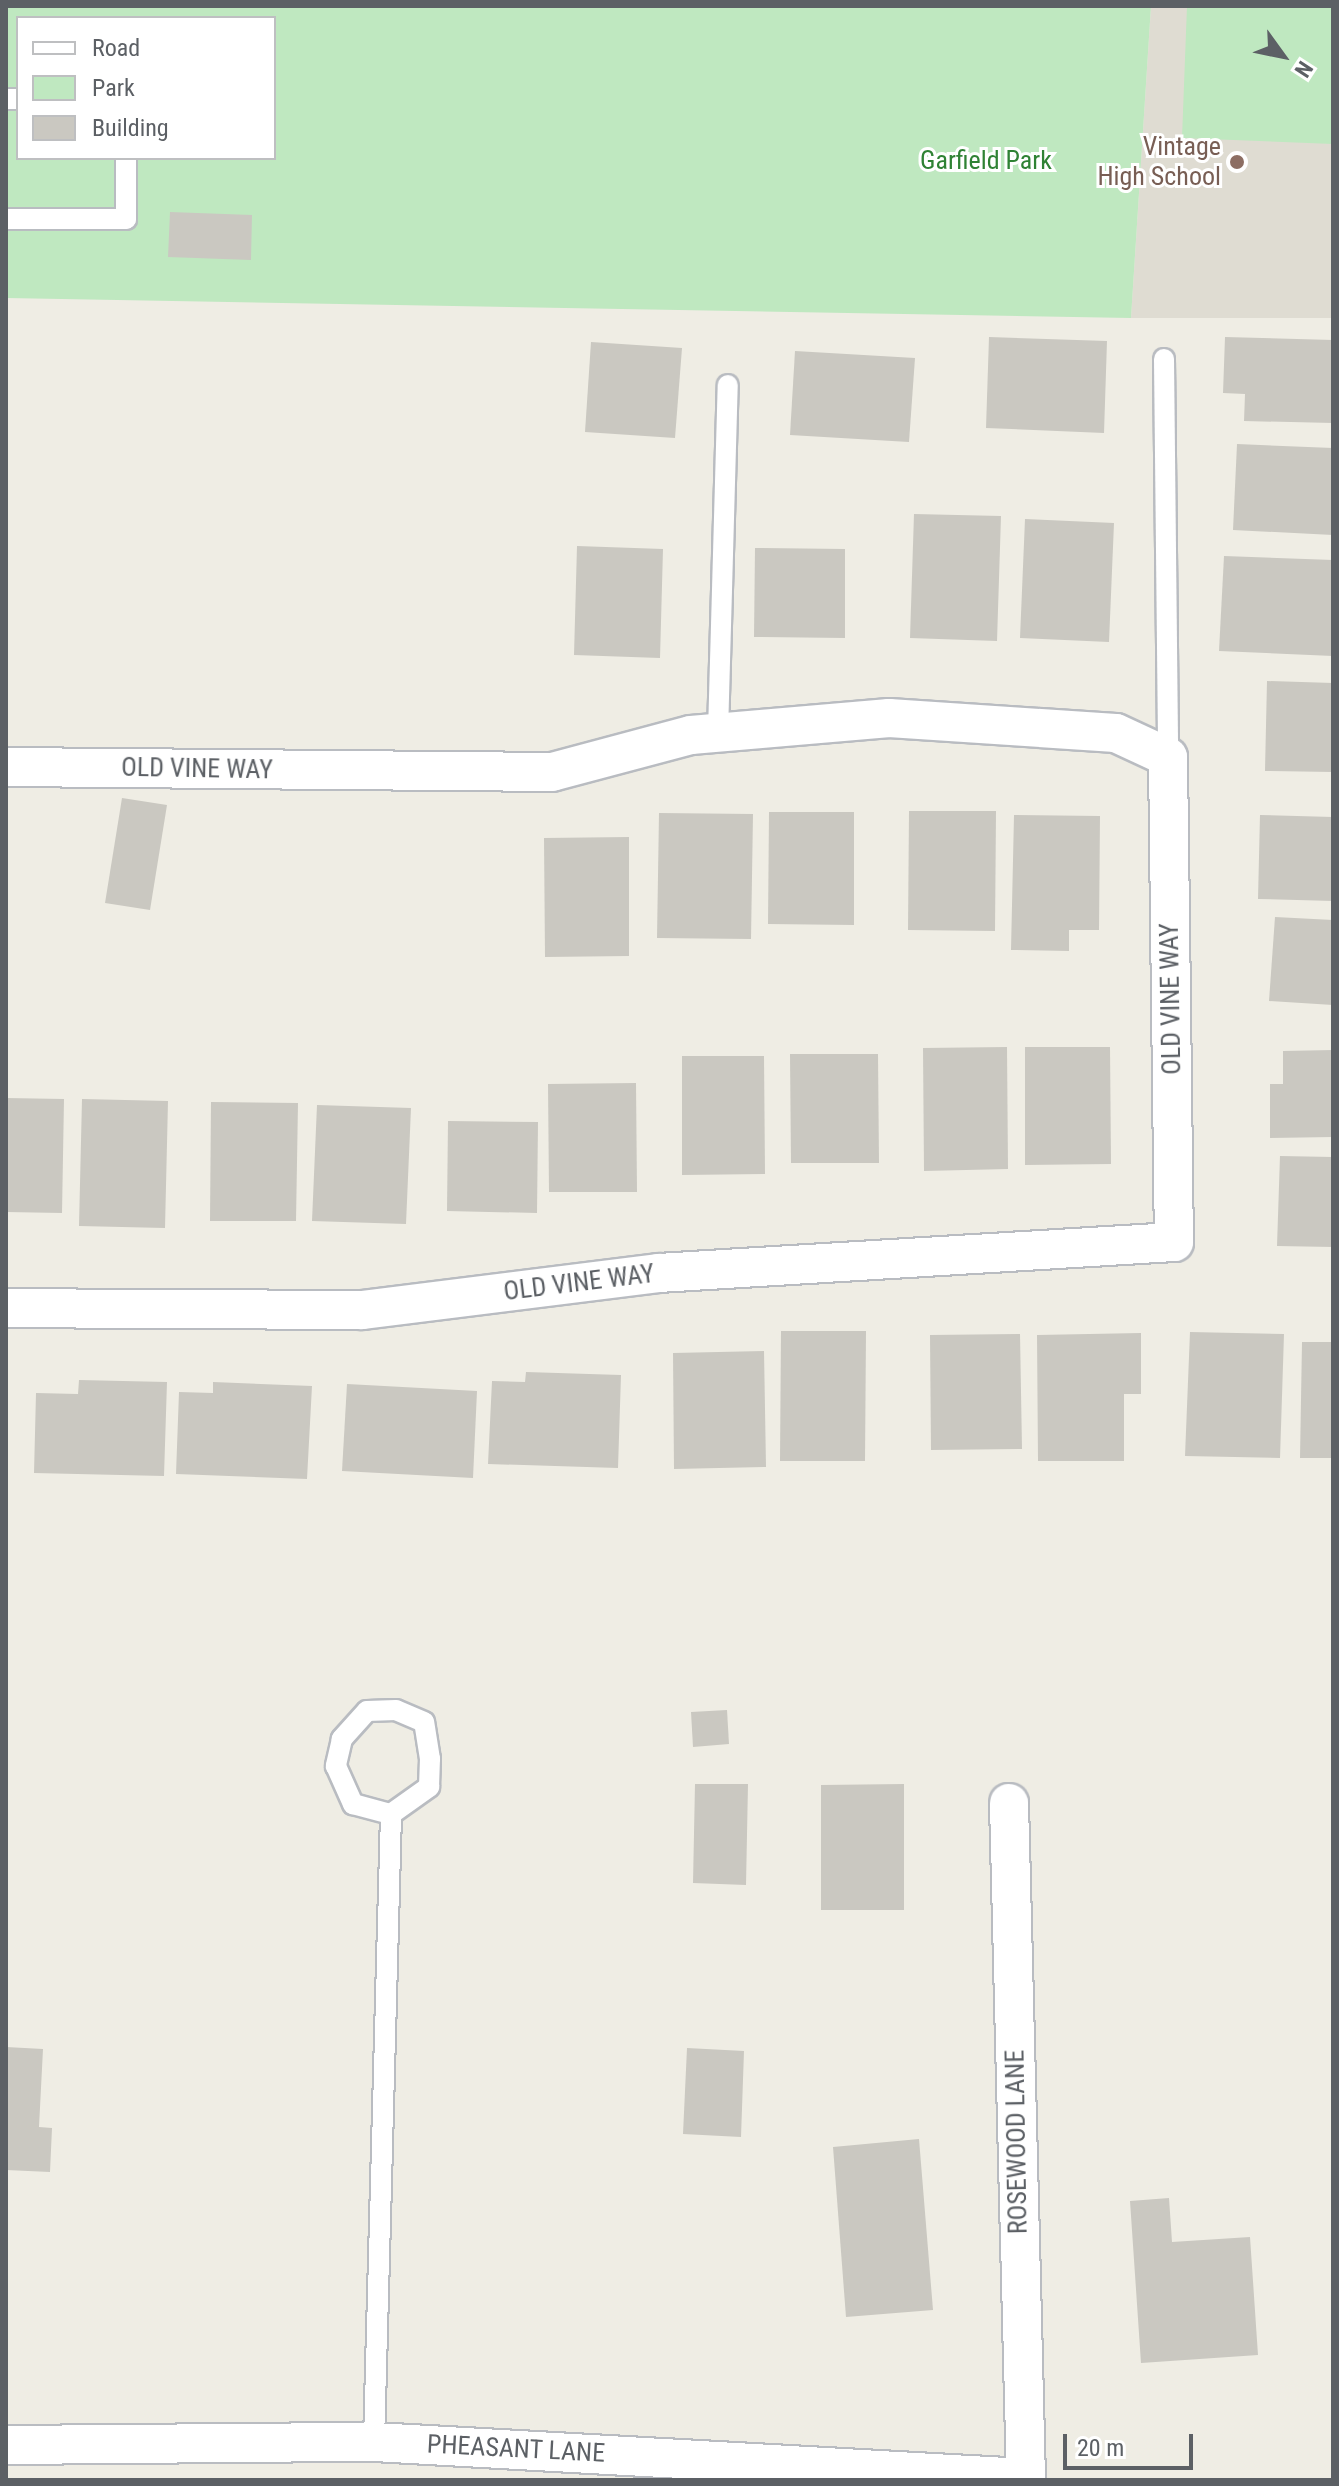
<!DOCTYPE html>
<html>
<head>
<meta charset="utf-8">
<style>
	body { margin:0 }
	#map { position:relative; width:1339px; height:2486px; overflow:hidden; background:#efede4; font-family:"Roboto Condensed",sans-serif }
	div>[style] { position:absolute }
	.education>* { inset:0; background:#dfdcd2 }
	.green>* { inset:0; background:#bfe8c0 }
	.building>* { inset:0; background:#cac8c1 }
	.roads { filter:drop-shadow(2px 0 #b9bcc1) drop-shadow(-2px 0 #b9bcc1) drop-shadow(0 2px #b9bcc1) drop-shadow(0 -2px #b9bcc1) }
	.service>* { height:20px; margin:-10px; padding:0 10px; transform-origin:10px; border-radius:10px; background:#fff }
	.minor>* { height:38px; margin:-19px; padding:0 19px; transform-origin:19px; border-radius:19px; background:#fff }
	.dots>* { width:22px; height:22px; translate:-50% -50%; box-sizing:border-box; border:4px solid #fff; border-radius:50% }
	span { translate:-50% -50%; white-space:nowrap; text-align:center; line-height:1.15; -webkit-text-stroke:6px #fff; paint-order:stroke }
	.education-label { font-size:26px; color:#785e54 }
	.right { translate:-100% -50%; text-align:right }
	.park-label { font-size:26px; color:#2f8234 }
	.street-label { font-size:26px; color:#5c6065 }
	.frame { position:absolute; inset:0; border:8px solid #5c6065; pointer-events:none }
	.legend { position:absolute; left:16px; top:16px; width:260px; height:144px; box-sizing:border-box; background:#fff; border:2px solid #bebfc1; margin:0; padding:10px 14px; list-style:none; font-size:24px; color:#5c6065 }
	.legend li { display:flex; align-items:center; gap:16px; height:40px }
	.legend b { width:40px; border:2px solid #bebfc1 }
	.north { position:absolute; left:1243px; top:16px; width:80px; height:80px; -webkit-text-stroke:6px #fff; paint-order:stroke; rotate:123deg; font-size:22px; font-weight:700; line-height:32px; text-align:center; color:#5c6065 }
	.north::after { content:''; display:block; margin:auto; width:28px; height:36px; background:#5c6065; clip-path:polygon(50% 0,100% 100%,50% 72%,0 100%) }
	.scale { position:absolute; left:1063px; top:2434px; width:130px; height:36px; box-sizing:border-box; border:4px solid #5c6065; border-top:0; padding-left:10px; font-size:24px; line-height:28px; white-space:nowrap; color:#5c6065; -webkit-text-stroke:6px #fff; paint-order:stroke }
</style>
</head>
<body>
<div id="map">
	<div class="education">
		<i style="clip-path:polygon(1151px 6px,1333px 6px,1333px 318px,1131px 318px)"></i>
	</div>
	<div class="green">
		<i style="clip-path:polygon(evenodd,6px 6px,1151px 6px,1131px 318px,6px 298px,6px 6px,18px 18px,274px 18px,274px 158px,18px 158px,18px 18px)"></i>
		<i style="clip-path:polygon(1187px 6px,1333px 6px,1333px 144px,1182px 138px)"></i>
	</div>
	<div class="building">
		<i style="clip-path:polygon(170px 212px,252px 215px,251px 260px,168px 257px)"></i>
		<i style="clip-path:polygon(989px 337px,1107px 341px,1104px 433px,986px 428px)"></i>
		<i style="clip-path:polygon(1225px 337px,1333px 340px,1333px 423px,1244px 421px,1245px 394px,1223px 393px)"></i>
		<i style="clip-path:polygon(591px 342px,682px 348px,675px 438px,585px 432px)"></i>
		<i style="clip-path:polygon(795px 351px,915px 358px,909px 442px,790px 435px)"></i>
		<i style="clip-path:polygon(1237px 444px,1333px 448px,1333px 535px,1233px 530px)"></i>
		<i style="clip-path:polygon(914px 514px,1001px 516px,997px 641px,910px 638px)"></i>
		<i style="clip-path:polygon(1025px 519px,1114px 523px,1109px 642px,1020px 638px)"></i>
		<i style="clip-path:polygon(577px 546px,663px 549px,660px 658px,574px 655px)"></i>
		<i style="clip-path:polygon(755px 548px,845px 549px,845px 638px,754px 637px)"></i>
		<i style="clip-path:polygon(1224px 556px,1333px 560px,1333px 656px,1219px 651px)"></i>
		<i style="clip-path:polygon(1267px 681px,1333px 683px,1333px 772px,1265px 771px)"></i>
		<i style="clip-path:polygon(122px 798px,167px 805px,150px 910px,105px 903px)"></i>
		<i style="clip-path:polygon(909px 811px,996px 811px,995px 931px,908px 930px)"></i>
		<i style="clip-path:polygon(769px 812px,854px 812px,854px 925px,768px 924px)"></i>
		<i style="clip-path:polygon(659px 813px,753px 814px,751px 939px,657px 938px)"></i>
		<i style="clip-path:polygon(1014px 815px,1100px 816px,1099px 930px,1069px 930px,1069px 951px,1011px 950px)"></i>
		<i style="clip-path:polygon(1260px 815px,1333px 817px,1333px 901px,1258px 899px)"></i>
		<i style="clip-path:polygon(629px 837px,629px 956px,545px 957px,544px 838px)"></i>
		<i style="clip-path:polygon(1275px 917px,1333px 920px,1333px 1005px,1269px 1001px)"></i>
		<i style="clip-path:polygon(1007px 1047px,1008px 1169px,924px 1171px,923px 1048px)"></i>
		<i style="clip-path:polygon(1025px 1047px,1110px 1047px,1111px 1164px,1025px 1165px)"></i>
		<i style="clip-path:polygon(1333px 1050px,1333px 1137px,1270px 1138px,1270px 1084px,1283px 1084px,1283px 1051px)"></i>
		<i style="clip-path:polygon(790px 1054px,878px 1054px,879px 1163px,791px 1163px)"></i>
		<i style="clip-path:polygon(682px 1056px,764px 1056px,765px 1174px,682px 1175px)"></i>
		<i style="clip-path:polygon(636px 1083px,637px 1192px,549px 1192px,548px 1084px)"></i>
		<i style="clip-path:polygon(6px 1098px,64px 1099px,62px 1213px,6px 1212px)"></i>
		<i style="clip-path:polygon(82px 1099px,168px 1101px,165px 1228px,79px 1226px)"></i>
		<i style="clip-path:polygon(211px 1102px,298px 1103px,296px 1221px,210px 1221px)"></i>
		<i style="clip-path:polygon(317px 1105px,411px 1108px,406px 1224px,312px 1221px)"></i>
		<i style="clip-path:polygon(448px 1121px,538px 1122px,537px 1213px,447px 1211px)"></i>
		<i style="clip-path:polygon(1280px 1156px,1333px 1157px,1333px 1247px,1277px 1246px)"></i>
		<i style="clip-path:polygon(781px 1331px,866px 1331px,865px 1461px,780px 1461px)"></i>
		<i style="clip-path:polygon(1190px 1332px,1284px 1334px,1280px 1458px,1185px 1456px)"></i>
		<i style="clip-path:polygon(1141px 1333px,1141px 1394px,1124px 1394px,1124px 1461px,1038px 1461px,1037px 1335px)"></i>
		<i style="clip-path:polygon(1020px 1334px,1022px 1449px,931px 1450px,930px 1335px)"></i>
		<i style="clip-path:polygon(1302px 1342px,1333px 1342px,1333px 1458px,1300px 1458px)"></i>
		<i style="clip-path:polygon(764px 1351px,766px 1467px,674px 1469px,673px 1353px)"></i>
		<i style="clip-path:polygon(526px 1372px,621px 1375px,618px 1468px,488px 1464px,492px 1381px,525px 1382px)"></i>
		<i style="clip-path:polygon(79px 1380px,167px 1382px,164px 1476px,34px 1473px,36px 1393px,78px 1394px)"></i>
		<i style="clip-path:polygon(213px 1382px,312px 1386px,307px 1479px,176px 1474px,179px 1392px,213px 1393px)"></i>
		<i style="clip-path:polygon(347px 1384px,477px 1391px,473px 1478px,342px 1471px)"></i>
		<i style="clip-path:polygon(727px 1710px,729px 1744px,693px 1747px,691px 1712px)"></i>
		<i style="clip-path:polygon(695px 1784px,748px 1784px,746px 1885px,693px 1883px)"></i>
		<i style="clip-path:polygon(904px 1784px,904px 1910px,821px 1910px,821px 1785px)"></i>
		<i style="clip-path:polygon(6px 2047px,43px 2049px,39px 2127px,52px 2128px,50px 2172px,6px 2170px)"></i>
		<i style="clip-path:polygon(687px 2048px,744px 2051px,741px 2137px,683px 2134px)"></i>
		<i style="clip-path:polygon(919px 2139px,933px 2310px,846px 2317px,833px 2147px)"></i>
		<i style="clip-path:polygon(1169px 2198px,1172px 2242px,1250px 2237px,1258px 2355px,1141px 2363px,1130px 2201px)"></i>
	</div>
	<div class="roads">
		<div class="service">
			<i style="left:6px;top:99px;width:12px"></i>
			<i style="left:6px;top:219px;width:120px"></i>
			<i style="left:126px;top:219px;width:61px;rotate:-90deg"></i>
			<i style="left:1164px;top:359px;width:398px;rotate:89.4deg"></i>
			<i style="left:718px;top:733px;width:348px;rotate:-88.4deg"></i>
			<i style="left:374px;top:2442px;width:628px;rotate:-88.45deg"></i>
			<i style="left:391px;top:1814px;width:47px;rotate:-35.4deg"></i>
			<i style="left:429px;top:1787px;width:28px;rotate:-88deg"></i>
			<i style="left:430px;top:1759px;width:37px;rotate:-99deg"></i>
			<i style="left:424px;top:1722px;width:30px;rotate:-157deg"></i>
			<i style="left:396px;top:1710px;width:29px;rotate:178deg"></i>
			<i style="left:367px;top:1711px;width:38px;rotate:132deg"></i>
			<i style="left:342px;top:1739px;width:28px;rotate:103deg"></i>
			<i style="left:336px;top:1766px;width:42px;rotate:65.9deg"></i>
			<i style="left:353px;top:1804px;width:39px;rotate:15deg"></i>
		</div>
		<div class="minor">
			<i style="left:6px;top:767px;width:546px;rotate:0.52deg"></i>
			<i style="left:552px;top:772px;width:144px;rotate:-14.9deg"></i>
			<i style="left:691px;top:735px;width:199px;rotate:-4.9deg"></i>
			<i style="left:889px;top:718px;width:227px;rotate:3.8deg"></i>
			<i style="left:1116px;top:733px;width:57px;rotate:24.8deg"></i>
			<i style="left:1168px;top:757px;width:485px;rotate:89.3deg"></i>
			<i style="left:1174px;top:1242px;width:516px;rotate:176.56deg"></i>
			<i style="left:659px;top:1273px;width:299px;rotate:172.9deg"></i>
			<i style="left:362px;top:1310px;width:356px;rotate:-179.7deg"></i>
			<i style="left:1009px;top:1803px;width:677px;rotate:88.56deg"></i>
			<i style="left:6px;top:2445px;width:368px;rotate:-0.5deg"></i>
			<i style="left:374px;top:2442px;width:652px;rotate:3.17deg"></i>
		</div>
	</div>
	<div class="dots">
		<i style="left:1237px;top:162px;background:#8d6e63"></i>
	</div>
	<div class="education-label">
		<span class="right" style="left:1221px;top:162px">Vintage<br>High School</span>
	</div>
	<div class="park-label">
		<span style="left:986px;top:161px">Garfield Park</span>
	</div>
	<div class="street-label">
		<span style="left:197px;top:769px;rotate:1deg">OLD VINE WAY</span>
		<span style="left:1171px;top:999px;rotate:-91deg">OLD VINE WAY</span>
		<span style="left:579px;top:1283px;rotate:-7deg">OLD VINE WAY</span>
		<span style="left:1017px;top:2142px;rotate:-91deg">ROSEWOOD LANE</span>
		<span style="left:516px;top:2449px;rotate:3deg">PHEASANT LANE</span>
	</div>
	<div class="frame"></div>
	<ul class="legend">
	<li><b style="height:10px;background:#fff"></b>Road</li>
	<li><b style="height:22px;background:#bfe8c0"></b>Park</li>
	<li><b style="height:22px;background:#cac8c1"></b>Building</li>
	</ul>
	<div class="north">N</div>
	<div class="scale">20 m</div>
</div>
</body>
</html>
